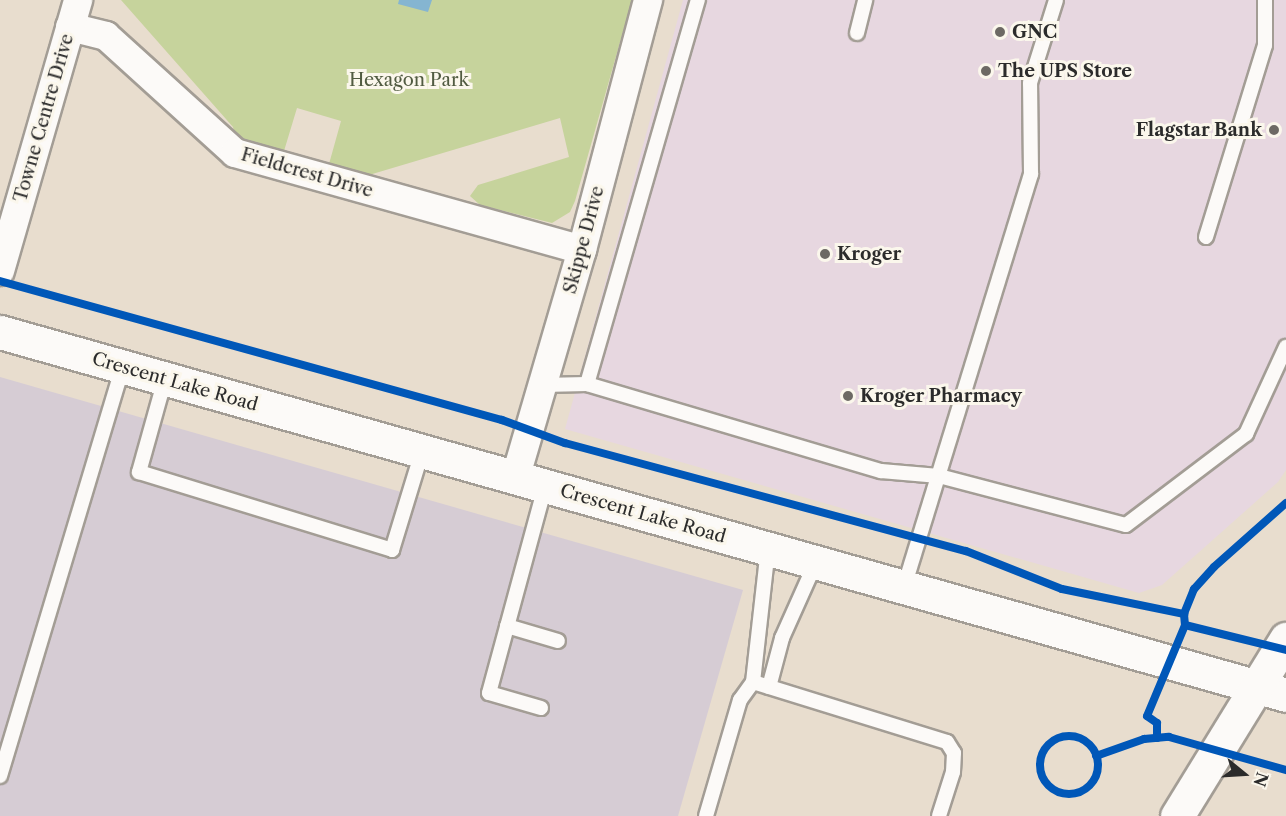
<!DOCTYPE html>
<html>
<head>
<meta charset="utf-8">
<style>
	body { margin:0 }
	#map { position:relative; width:1286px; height:816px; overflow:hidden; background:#e8ddce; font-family:"Libre Caslon Text",serif }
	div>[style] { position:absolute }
	.built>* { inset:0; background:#e7d7e0 }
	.industrial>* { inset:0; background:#d6ccd4 }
	.green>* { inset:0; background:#c6d39c }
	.water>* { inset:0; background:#85b5d1 }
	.roads { filter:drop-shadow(2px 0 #a39d95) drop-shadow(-2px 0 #a39d95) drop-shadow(0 2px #a39d95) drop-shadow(0 -2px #a39d95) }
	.lane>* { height:14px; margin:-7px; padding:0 7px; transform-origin:7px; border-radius:7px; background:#fcfaf8 }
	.street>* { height:28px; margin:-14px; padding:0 14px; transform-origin:14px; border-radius:14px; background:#fcfaf8 }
	.secondary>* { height:33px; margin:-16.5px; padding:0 16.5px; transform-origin:16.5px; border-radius:16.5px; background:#fcfaf8 }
	.highway>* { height:33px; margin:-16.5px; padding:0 16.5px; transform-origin:16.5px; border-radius:16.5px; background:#fcfaf8 }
	.cycleway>* { height:8px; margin:-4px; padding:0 4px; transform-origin:4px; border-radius:4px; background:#0057b8 }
	.cycleway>.ring { margin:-4px; padding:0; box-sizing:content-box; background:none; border:8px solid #0057b8; border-radius:50% }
	.dots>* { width:16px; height:16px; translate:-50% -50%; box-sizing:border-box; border:3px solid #fbf7ec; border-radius:50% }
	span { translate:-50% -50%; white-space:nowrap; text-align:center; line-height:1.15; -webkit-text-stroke:6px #fbf7ec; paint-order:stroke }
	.poi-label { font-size:18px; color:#2b2b2b; font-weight:700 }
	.left { translate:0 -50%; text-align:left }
	.right { translate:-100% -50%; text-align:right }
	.park-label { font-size:18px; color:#515b41 }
	.street-label { font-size:18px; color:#2b2b2b }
	.north { position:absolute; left:1214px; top:744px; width:60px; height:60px; -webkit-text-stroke:4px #fbf7ec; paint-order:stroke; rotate:108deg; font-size:16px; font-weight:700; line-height:24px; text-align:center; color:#2b2b2b }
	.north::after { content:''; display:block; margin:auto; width:21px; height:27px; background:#2b2b2b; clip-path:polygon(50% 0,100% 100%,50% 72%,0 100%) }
</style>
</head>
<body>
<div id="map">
	<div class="built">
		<i style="clip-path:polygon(683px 0,1286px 0,1286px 470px,1278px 482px,1162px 585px,1139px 593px,565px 429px)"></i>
	</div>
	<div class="industrial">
		<i style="clip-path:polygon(0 377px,743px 590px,678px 816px,0 816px)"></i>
	</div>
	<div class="green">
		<i style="clip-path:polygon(121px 0,632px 0,575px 201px,570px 212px,552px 223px,480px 205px,470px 196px,478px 185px,569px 157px,560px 118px,369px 175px,329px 164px,341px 121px,297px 108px,284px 151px,235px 137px,233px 127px)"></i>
	</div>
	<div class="water">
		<i style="clip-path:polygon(399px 0,432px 0,428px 12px,398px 4px)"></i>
	</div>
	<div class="roads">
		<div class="lane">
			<i style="left:857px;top:33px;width:34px;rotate:-76deg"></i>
			<i style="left:1206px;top:237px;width:201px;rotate:-72.9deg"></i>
			<i style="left:1265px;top:45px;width:45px;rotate:-90deg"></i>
			<i style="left:165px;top:379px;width:97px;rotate:105.6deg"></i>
			<i style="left:139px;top:472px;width:265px;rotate:17.1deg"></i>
			<i style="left:392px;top:550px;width:102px;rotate:-73deg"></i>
			<i style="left:587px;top:384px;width:400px;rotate:-73.9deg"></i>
			<i style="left:542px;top:385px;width:45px;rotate:-1.3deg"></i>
			<i style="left:587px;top:384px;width:307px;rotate:16.5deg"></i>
			<i style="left:881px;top:471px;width:58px;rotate:4.9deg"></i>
			<i style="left:939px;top:476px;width:193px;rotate:14.7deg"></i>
			<i style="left:1126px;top:525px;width:151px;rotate:-37.2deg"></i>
			<i style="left:1246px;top:434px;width:96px;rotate:-65.3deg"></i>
			<i style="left:904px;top:587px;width:432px;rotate:-72.9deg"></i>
			<i style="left:1031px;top:174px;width:91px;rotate:-90.6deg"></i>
			<i style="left:1030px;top:83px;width:87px;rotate:-72.6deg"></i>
			<i style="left:507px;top:626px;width:53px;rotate:16.4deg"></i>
			<i style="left:753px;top:682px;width:134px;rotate:-83.6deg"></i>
			<i style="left:769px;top:687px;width:51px;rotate:-75.1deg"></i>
			<i style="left:782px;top:638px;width:83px;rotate:-65.9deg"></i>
			<i style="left:541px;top:708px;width:54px;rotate:-163.9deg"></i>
			<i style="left:489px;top:693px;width:213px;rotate:-74.8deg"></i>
			<i style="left:0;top:776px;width:427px;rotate:-73.3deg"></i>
			<i style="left:706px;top:816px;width:121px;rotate:-73.7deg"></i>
			<i style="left:740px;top:700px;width:22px;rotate:-54deg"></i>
			<i style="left:753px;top:682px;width:203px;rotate:17.2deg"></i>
			<i style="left:947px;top:742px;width:13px;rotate:58deg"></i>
			<i style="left:954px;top:753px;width:19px;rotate:93deg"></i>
			<i style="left:953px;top:772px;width:46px;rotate:107.7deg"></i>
		</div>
		<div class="street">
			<i style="left:70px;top:27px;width:37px;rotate:14deg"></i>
			<i style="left:106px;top:36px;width:174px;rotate:42.2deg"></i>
			<i style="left:235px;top:153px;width:360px;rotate:15.6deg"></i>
			<i style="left:0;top:271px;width:282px;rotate:-73.9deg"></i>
			<i style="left:515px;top:479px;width:239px;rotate:-73.7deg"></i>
			<i style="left:582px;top:250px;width:259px;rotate:-75.2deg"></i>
		</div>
		<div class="secondary">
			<i style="left:0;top:332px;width:1336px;rotate:15.76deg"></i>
		</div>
		<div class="highway">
			<i style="left:1177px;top:816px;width:208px;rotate:-58.4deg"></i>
		</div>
	</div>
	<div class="cycleway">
		<i style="left:0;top:281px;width:521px;rotate:15.48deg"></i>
		<i style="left:502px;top:420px;width:67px;rotate:20.1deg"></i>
		<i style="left:565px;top:443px;width:415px;rotate:15.1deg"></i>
		<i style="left:966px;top:551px;width:103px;rotate:21.6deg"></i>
		<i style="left:1062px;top:589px;width:125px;rotate:11.6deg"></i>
		<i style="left:1286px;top:503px;width:96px;rotate:138.4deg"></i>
		<i style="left:1214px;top:567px;width:30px;rotate:132deg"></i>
		<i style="left:1194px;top:589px;width:27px;rotate:112deg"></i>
		<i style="left:1184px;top:614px;width:11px;rotate:85deg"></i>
		<i style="left:1185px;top:625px;width:104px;rotate:13.9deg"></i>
		<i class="ring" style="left:1040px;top:736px;width:50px;height:50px"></i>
		<i style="left:1157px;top:738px;width:15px;rotate:-90deg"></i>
		<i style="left:1157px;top:723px;width:12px;rotate:-145deg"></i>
		<i style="left:1147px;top:716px;width:99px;rotate:-67.3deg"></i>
		<i style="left:1096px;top:756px;width:51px;rotate:-19.5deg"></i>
		<i style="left:1144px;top:739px;width:25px;rotate:-5deg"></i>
		<i style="left:1169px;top:737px;width:122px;rotate:15.8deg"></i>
	</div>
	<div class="dots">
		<i style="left:1000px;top:32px;background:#6d6964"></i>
		<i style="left:986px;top:71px;background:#6d6964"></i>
		<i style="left:1274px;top:130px;background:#6d6964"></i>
		<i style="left:825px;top:254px;background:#6d6964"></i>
		<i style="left:848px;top:396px;background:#6d6964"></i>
	</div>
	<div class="poi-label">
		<span class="left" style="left:1012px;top:32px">GNC</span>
		<span class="left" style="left:998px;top:71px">The UPS Store</span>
		<span class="right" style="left:1262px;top:130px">Flagstar Bank</span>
		<span class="left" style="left:837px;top:254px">Kroger</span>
		<span class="left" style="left:860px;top:396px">Kroger Pharmacy</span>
	</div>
	<div class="park-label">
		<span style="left:409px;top:80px">Hexagon Park</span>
	</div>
	<div class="street-label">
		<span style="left:44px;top:118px;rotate:-74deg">Towne Centre Drive</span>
		<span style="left:307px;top:173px;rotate:16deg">Fieldcrest Drive</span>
		<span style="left:584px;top:240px;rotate:-75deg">Skippe Drive</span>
		<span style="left:175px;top:382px;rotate:16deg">Crescent Lake Road</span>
		<span style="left:643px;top:514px;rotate:16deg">Crescent Lake Road</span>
	</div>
	<div class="north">N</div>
</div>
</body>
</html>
